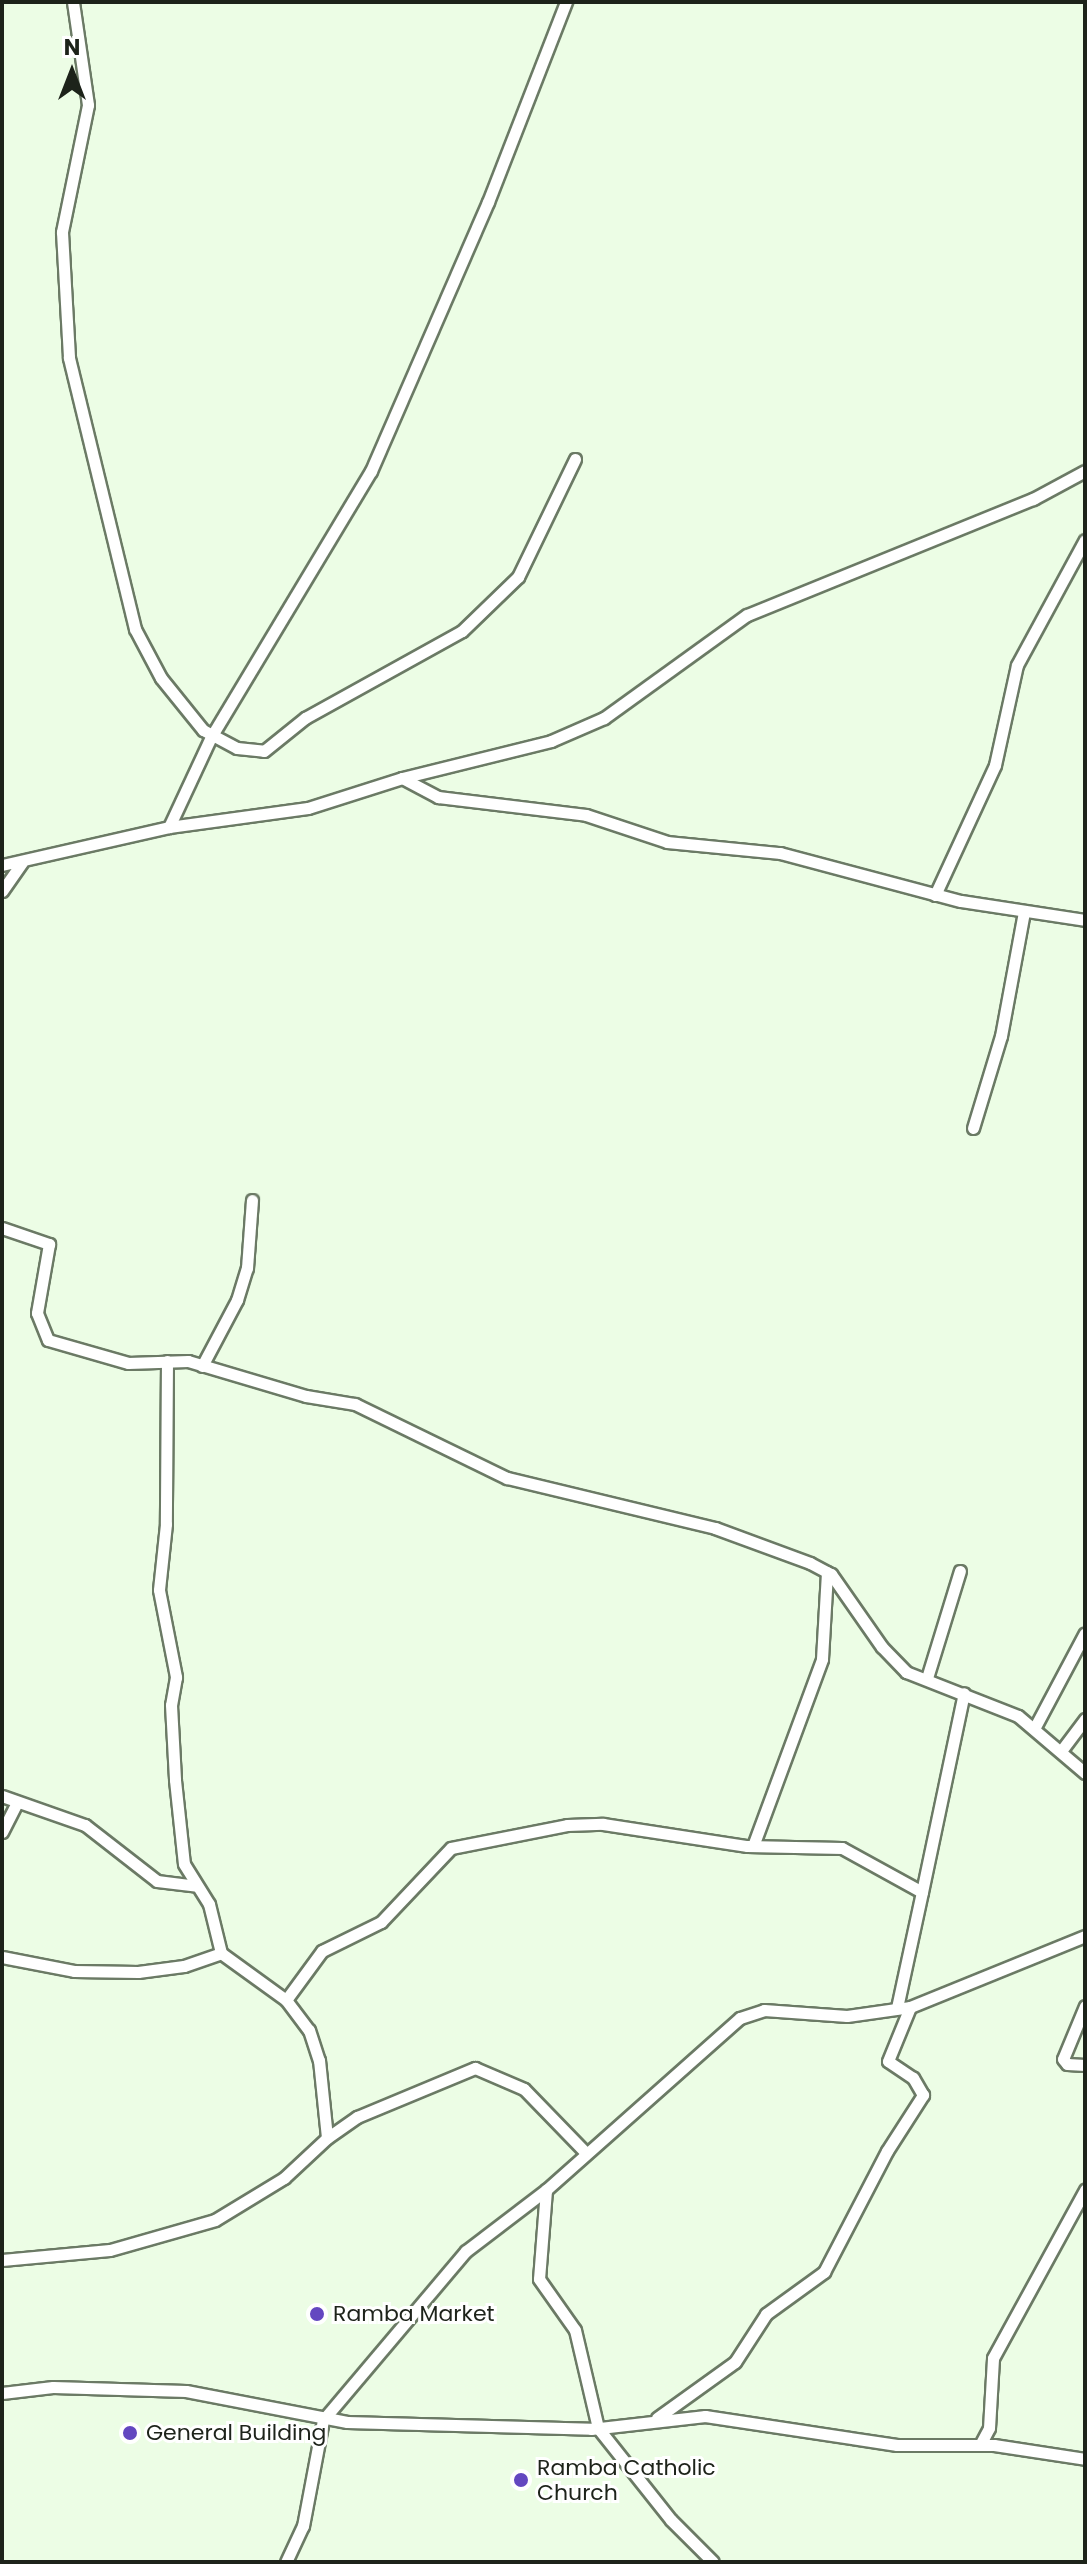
<!DOCTYPE html>
<html>
<head>
<meta charset="utf-8">
<style>
	body { margin:0 }
	#map { position:relative; width:1087px; height:2564px; overflow:hidden; background:#ecfde5; font-family:Poppins,sans-serif }
	div>[style] { position:absolute }
	.roads { filter:drop-shadow(2px 0 #6b7a65) drop-shadow(-2px 0 #6b7a65) drop-shadow(0 2px #6b7a65) drop-shadow(0 -2px #6b7a65) }
	.minor>* { height:11px; margin:-5.5px; padding:0 5.5px; transform-origin:5.5px; border-radius:5.5px; background:#fff }
	.dots>* { width:22px; height:22px; translate:-50% -50%; box-sizing:border-box; border:4px solid #fff; border-radius:50% }
	span { translate:-50% -50%; white-space:nowrap; text-align:center; line-height:1.15; -webkit-text-stroke:6px #fff; paint-order:stroke }
	.poi-label { font-size:22px; color:#1d231a }
	.left { translate:0 -50%; text-align:left }
	.frame { position:absolute; inset:0; border:4px solid #1d231a; pointer-events:none }
	.north { position:absolute; left:32px; top:32px; width:80px; height:80px; -webkit-text-stroke:6px #fff; paint-order:stroke; rotate:0deg; font-size:22px; font-weight:700; line-height:32px; text-align:center; color:#1d231a }
	.north::after { content:''; display:block; margin:auto; width:28px; height:36px; background:#1d231a; clip-path:polygon(50% 0,100% 100%,50% 72%,0 100%) }
</style>
</head>
<body>
<div id="map">
	<div class="roads">
		<div class="minor">
			<i style="left:73px;top:2px;width:104px;rotate:81.7deg"></i>
			<i style="left:88px;top:105px;width:130px;rotate:101.6deg"></i>
			<i style="left:62px;top:232px;width:126px;rotate:86.8deg"></i>
			<i style="left:69px;top:358px;width:279px;rotate:76.3deg"></i>
			<i style="left:135px;top:629px;width:55px;rotate:62deg"></i>
			<i style="left:161px;top:678px;width:67px;rotate:51.1deg"></i>
			<i style="left:203px;top:730px;width:38px;rotate:28deg"></i>
			<i style="left:237px;top:748px;width:27px;rotate:6deg"></i>
			<i style="left:264px;top:751px;width:53px;rotate:-38.8deg"></i>
			<i style="left:305px;top:718px;width:179px;rotate:-29deg"></i>
			<i style="left:462px;top:631px;width:78px;rotate:-44deg"></i>
			<i style="left:518px;top:577px;width:131px;rotate:-64.2deg"></i>
			<i style="left:402px;top:778px;width:41px;rotate:27.8deg"></i>
			<i style="left:438px;top:797px;width:149px;rotate:6.9deg"></i>
			<i style="left:586px;top:815px;width:85px;rotate:18.4deg"></i>
			<i style="left:667px;top:842px;width:114px;rotate:5.6deg"></i>
			<i style="left:780px;top:853px;width:187px;rotate:14.9deg"></i>
			<i style="left:961px;top:901px;width:125px;rotate:8.7deg"></i>
			<i style="left:169px;top:827px;width:99px;rotate:-65deg"></i>
			<i style="left:211px;top:737px;width:310px;rotate:-59deg"></i>
			<i style="left:371px;top:471px;width:293px;rotate:-66.5deg"></i>
			<i style="left:488px;top:202px;width:215px;rotate:-68.7deg"></i>
			<i style="left:2px;top:865px;width:171px;rotate:-12.8deg"></i>
			<i style="left:169px;top:827px;width:140px;rotate:-7.8deg"></i>
			<i style="left:308px;top:808px;width:99px;rotate:-17.7deg"></i>
			<i style="left:402px;top:778px;width:154px;rotate:-13.9deg"></i>
			<i style="left:551px;top:741px;width:58px;rotate:-23.5deg"></i>
			<i style="left:604px;top:718px;width:176px;rotate:-35.8deg"></i>
			<i style="left:747px;top:615px;width:309px;rotate:-22.1deg"></i>
			<i style="left:1033px;top:499px;width:59px;rotate:-28.3deg"></i>
			<i style="left:2px;top:891px;width:35px;rotate:-55deg"></i>
			<i style="left:935px;top:895px;width:143px;rotate:-65.2deg"></i>
			<i style="left:995px;top:765px;width:102px;rotate:-77.6deg"></i>
			<i style="left:1017px;top:665px;width:142px;rotate:-61.5deg"></i>
			<i style="left:973px;top:1128px;width:96px;rotate:-73.1deg"></i>
			<i style="left:1001px;top:1036px;width:126px;rotate:-79.5deg"></i>
			<i style="left:2px;top:1228px;width:50px;rotate:18.8deg"></i>
			<i style="left:49px;top:1244px;width:70px;rotate:99.9deg"></i>
			<i style="left:37px;top:1313px;width:29px;rotate:68deg"></i>
			<i style="left:48px;top:1340px;width:83px;rotate:16deg"></i>
			<i style="left:128px;top:1363px;width:60px;rotate:-1.9deg"></i>
			<i style="left:188px;top:1361px;width:123px;rotate:16.5deg"></i>
			<i style="left:306px;top:1396px;width:50px;rotate:9.3deg"></i>
			<i style="left:355px;top:1404px;width:169px;rotate:26deg"></i>
			<i style="left:507px;top:1478px;width:214px;rotate:13.5deg"></i>
			<i style="left:715px;top:1528px;width:101px;rotate:20.2deg"></i>
			<i style="left:810px;top:1563px;width:24px;rotate:28deg"></i>
			<i style="left:831px;top:1574px;width:89px;rotate:55.1deg"></i>
			<i style="left:882px;top:1647px;width:35px;rotate:46deg"></i>
			<i style="left:906px;top:1672px;width:120px;rotate:21.4deg"></i>
			<i style="left:1018px;top:1716px;width:88px;rotate:40.4deg"></i>
			<i style="left:167px;top:1361px;width:163px;rotate:90.4deg"></i>
			<i style="left:166px;top:1524px;width:66px;rotate:96.1deg"></i>
			<i style="left:159px;top:1590px;width:89px;rotate:78.9deg"></i>
			<i style="left:176px;top:1677px;width:28px;rotate:100deg"></i>
			<i style="left:171px;top:1705px;width:75px;rotate:86.9deg"></i>
			<i style="left:175px;top:1780px;width:84px;rotate:83.9deg"></i>
			<i style="left:184px;top:1864px;width:47px;rotate:58deg"></i>
			<i style="left:209px;top:1904px;width:50px;rotate:76.2deg"></i>
			<i style="left:221px;top:1953px;width:80px;rotate:35.9deg"></i>
			<i style="left:286px;top:2000px;width:38px;rotate:53deg"></i>
			<i style="left:309px;top:2030px;width:32px;rotate:72deg"></i>
			<i style="left:319px;top:2060px;width:78px;rotate:84.1deg"></i>
			<i style="left:327px;top:2138px;width:37px;rotate:-35deg"></i>
			<i style="left:357px;top:2117px;width:128px;rotate:-22.6deg"></i>
			<i style="left:475px;top:2068px;width:53px;rotate:23.2deg"></i>
			<i style="left:524px;top:2089px;width:86px;rotate:45.9deg"></i>
			<i style="left:202px;top:1366px;width:75px;rotate:-62.1deg"></i>
			<i style="left:237px;top:1300px;width:34px;rotate:-73deg"></i>
			<i style="left:247px;top:1268px;width:68px;rotate:-85.8deg"></i>
			<i style="left:927px;top:1678px;width:112px;rotate:-72.9deg"></i>
			<i style="left:1035px;top:1727px;width:106px;rotate:-62deg"></i>
			<i style="left:1061px;top:1751px;width:40px;rotate:-53deg"></i>
			<i style="left:2px;top:1796px;width:88px;rotate:19.3deg"></i>
			<i style="left:85px;top:1825px;width:91px;rotate:37.9deg"></i>
			<i style="left:157px;top:1881px;width:38px;rotate:7deg"></i>
			<i style="left:2px;top:1832px;width:33px;rotate:-63deg"></i>
			<i style="left:753px;top:1846px;width:199px;rotate:-69.7deg"></i>
			<i style="left:822px;top:1659px;width:87px;rotate:-86.7deg"></i>
			<i style="left:922px;top:1892px;width:203px;rotate:-78.1deg"></i>
			<i style="left:2px;top:1957px;width:73px;rotate:11deg"></i>
			<i style="left:74px;top:1971px;width:64px;rotate:0.9deg"></i>
			<i style="left:138px;top:1972px;width:46px;rotate:-7.4deg"></i>
			<i style="left:184px;top:1966px;width:39px;rotate:-19deg"></i>
			<i style="left:286px;top:2000px;width:61px;rotate:-53.7deg"></i>
			<i style="left:322px;top:1951px;width:66px;rotate:-26.2deg"></i>
			<i style="left:381px;top:1922px;width:102px;rotate:-46.6deg"></i>
			<i style="left:451px;top:1848px;width:118px;rotate:-11.2deg"></i>
			<i style="left:567px;top:1825px;width:36px;rotate:-2deg"></i>
			<i style="left:603px;top:1824px;width:146px;rotate:8.7deg"></i>
			<i style="left:747px;top:1846px;width:95px;rotate:1.2deg"></i>
			<i style="left:842px;top:1848px;width:91px;rotate:28.8deg"></i>
			<i style="left:922px;top:1892px;width:119px;rotate:102.2deg"></i>
			<i style="left:1085px;top:2006px;width:57px;rotate:112.5deg"></i>
			<i style="left:1063px;top:2059px;width:6px;rotate:51deg"></i>
			<i style="left:1067px;top:2064px;width:18px;rotate:3deg"></i>
			<i style="left:546px;top:2190px;width:89px;rotate:94.5deg"></i>
			<i style="left:539px;top:2279px;width:62px;rotate:54.8deg"></i>
			<i style="left:575px;top:2330px;width:101px;rotate:76.8deg"></i>
			<i style="left:598px;top:2428px;width:117px;rotate:51.6deg"></i>
			<i style="left:671px;top:2520px;width:59px;rotate:45deg"></i>
			<i style="left:2px;top:2260px;width:108px;rotate:-5.3deg"></i>
			<i style="left:110px;top:2250px;width:109px;rotate:-15.9deg"></i>
			<i style="left:215px;top:2220px;width:81px;rotate:-31.3deg"></i>
			<i style="left:284px;top:2178px;width:59px;rotate:-42.9deg"></i>
			<i style="left:2px;top:2393px;width:51px;rotate:-6.7deg"></i>
			<i style="left:53px;top:2387px;width:133px;rotate:1.7deg"></i>
			<i style="left:186px;top:2391px;width:164px;rotate:10.9deg"></i>
			<i style="left:347px;top:2422px;width:244px;rotate:1.6deg"></i>
			<i style="left:591px;top:2429px;width:115px;rotate:-6.5deg"></i>
			<i style="left:705px;top:2416px;width:194px;rotate:8.6deg"></i>
			<i style="left:897px;top:2445px;width:97px"></i>
			<i style="left:994px;top:2445px;width:92px;rotate:8.7deg"></i>
			<i style="left:657px;top:2418px;width:96px;rotate:-35.7deg"></i>
			<i style="left:735px;top:2362px;width:57px;rotate:-57.1deg"></i>
			<i style="left:766px;top:2314px;width:72px;rotate:-35.9deg"></i>
			<i style="left:824px;top:2272px;width:136px;rotate:-62.5deg"></i>
			<i style="left:887px;top:2151px;width:67px;rotate:-57.3deg"></i>
			<i style="left:923px;top:2095px;width:20px;rotate:-120deg"></i>
			<i style="left:913px;top:2078px;width:30px;rotate:-146deg"></i>
			<i style="left:888px;top:2061px;width:58px;rotate:-67.8deg"></i>
			<i style="left:980px;top:2445px;width:19px;rotate:-62deg"></i>
			<i style="left:989px;top:2428px;width:70px;rotate:-86.7deg"></i>
			<i style="left:993px;top:2358px;width:192px;rotate:-61.3deg"></i>
			<i style="left:286px;top:2562px;width:40px;rotate:-65deg"></i>
			<i style="left:303px;top:2526px;width:108px;rotate:-79.3deg"></i>
			<i style="left:323px;top:2420px;width:221px;rotate:-49.8deg"></i>
			<i style="left:466px;top:2251px;width:101px;rotate:-37.3deg"></i>
			<i style="left:546px;top:2190px;width:259px;rotate:-41.6deg"></i>
			<i style="left:740px;top:2018px;width:25px;rotate:-18deg"></i>
			<i style="left:764px;top:2010px;width:83px;rotate:4.1deg"></i>
			<i style="left:847px;top:2016px;width:64px;rotate:-8.1deg"></i>
			<i style="left:910px;top:2007px;width:189px;rotate:-22.1deg"></i>
		</div>
	</div>
	<div class="dots">
		<i style="left:317px;top:2314px;background:#6347c0"></i>
		<i style="left:130px;top:2433px;background:#6347c0"></i>
		<i style="left:521px;top:2480px;background:#6347c0"></i>
	</div>
	<div class="poi-label">
		<span class="left" style="left:333px;top:2314px">Ramba Market</span>
		<span class="left" style="left:146px;top:2433px">General Building</span>
		<span class="left" style="left:537px;top:2480px">Ramba Catholic<br>Church</span>
	</div>
	<div class="frame"></div>
	<div class="north">N</div>
</div>
</body>
</html>
